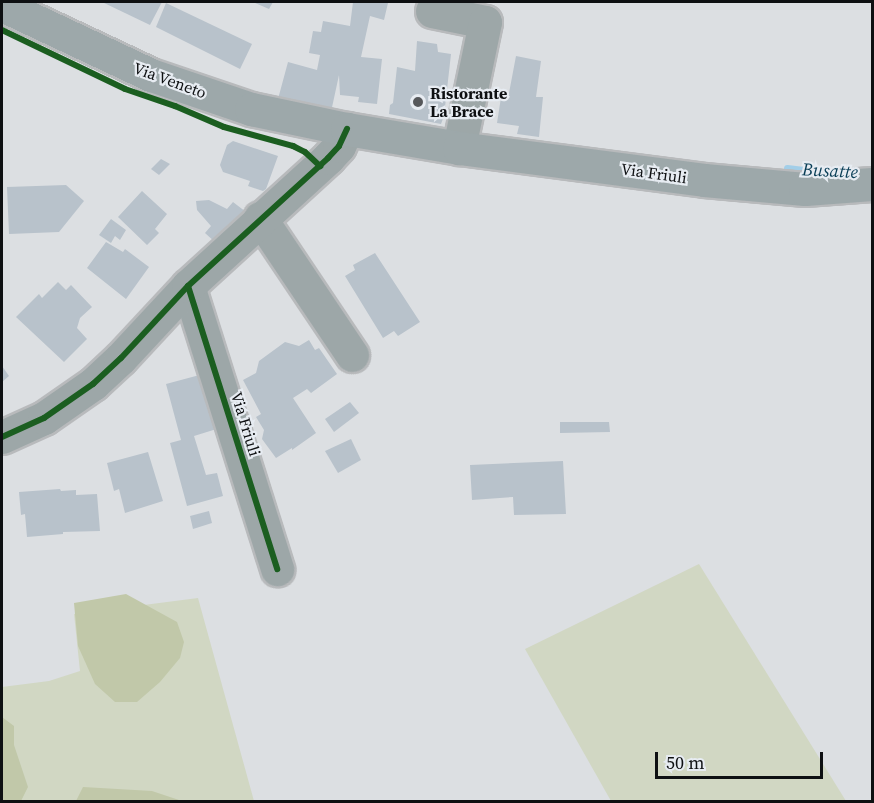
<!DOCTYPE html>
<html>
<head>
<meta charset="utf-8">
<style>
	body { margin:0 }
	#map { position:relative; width:874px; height:803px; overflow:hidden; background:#dcdfe2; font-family:"Source Serif 4",serif }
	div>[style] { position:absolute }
	.green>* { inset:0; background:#d1d7c3 }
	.forest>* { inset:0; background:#c1c8a9 }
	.stream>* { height:7px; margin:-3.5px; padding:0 3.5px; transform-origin:3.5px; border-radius:3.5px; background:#a2cee8 }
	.building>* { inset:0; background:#b8c2cb }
	.roads { filter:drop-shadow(2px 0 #b8babc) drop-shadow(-2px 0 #b8babc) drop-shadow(0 2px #b8babc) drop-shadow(0 -2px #b8babc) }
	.minor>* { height:33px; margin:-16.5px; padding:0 16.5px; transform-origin:16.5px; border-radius:16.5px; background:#9da7a8 }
	.major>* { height:33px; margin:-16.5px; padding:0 16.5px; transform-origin:16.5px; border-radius:16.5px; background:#9da8aa }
	.cycleway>* { height:6px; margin:-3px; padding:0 3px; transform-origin:3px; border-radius:3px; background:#1b5e20 }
	.dots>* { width:16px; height:16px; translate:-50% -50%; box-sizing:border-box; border:3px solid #e7ecf2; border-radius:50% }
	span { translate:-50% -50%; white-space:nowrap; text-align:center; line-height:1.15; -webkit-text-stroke:4.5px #e7ecf2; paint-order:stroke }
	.street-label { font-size:16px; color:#0e1012 }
	.poi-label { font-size:16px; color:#0e1012; font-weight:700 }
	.left { translate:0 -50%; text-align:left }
	.water-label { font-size:18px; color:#083d55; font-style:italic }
	.frame { position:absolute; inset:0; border:3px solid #0e1012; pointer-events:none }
	.scale { position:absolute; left:655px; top:752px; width:168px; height:27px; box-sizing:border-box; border:3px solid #0e1012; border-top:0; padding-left:8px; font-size:18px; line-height:21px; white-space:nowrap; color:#0e1012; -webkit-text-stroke:4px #e7ecf2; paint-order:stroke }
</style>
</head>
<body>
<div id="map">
	<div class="green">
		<i style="clip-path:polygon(699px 564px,846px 801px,611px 801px,525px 649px)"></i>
		<i style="clip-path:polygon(198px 598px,254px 801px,2px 801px,2px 687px,49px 681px,80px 671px,74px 614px)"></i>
	</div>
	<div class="forest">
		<i style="clip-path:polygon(126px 594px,177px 622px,184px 642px,180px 658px,160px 682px,137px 702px,115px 702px,95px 684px,78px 646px,74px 603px)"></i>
		<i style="clip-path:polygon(2px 717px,14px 726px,14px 745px,28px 787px,21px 801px,2px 801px)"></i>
		<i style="clip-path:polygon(83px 787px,152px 791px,182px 801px,76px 801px)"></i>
	</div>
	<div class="stream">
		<i style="left:787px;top:168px;width:39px;rotate:7deg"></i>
	</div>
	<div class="building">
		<i style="clip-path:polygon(102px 2px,162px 2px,150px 25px)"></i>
		<i style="clip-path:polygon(253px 2px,273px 2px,269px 9px)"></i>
		<i style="clip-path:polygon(353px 2px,388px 3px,384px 20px,370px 16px,361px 57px,382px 59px,377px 104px,358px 102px,359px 97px,340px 95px,339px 75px,331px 112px,278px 99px,288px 62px,317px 70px,320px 55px,309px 53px,313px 31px,321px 32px,323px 21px,350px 26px)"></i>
		<i style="clip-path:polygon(166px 3px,252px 44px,240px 69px,156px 27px)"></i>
		<i style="clip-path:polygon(417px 41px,437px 44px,438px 52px,451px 54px,444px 116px,441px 124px,389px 114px,390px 105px,393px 103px,397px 67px,415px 71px)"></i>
		<i style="clip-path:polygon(516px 56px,541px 61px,536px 97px,543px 97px,539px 137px,517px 134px,519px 126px,497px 123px,502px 91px,509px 93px)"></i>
		<i style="clip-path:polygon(233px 141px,278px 156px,266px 189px,263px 191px,248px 186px,250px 181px,223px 172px,220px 165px,227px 145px)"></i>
		<i style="clip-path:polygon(161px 159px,170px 164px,159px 175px,151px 169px)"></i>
		<i style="clip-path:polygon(66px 185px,84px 201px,59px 232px,9px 234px,7px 187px)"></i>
		<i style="clip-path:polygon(142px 191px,167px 214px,155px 229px,159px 233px,147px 245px,118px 217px)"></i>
		<i style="clip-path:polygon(209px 200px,227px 209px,233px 202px,246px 212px,216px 243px,205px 233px,211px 226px,197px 210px,196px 201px)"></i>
		<i style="clip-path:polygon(111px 219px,126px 230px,120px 240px,115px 236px,111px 243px,99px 235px)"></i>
		<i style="clip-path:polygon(106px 242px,123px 252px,125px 249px,149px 267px,126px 299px,87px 268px)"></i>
		<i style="clip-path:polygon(375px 253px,420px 322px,398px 336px,394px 331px,383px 338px,345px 276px,355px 270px,353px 265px)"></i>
		<i style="clip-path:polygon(58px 282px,66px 290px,71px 285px,92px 307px,80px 318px,77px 328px,87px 339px,64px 362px,16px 317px,39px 294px,42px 298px)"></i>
		<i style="clip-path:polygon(309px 340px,315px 350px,319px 348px,337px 374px,311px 393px,307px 389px,293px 398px,316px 433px,292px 450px,292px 448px,276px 458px,262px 439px,264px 430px,256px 417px,261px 414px,243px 380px,256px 373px,259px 361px,285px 342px,299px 346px)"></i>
		<i style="clip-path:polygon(2px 366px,9px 376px,2px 382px)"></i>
		<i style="clip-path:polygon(207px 373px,223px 427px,194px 436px,206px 475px,217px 473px,223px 496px,187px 506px,170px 443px,181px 440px,166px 384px)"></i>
		<i style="clip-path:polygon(350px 402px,359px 413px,334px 432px,325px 419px)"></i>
		<i style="clip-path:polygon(560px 422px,609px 422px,610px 432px,560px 433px)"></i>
		<i style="clip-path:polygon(351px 439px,361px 460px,338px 473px,325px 451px)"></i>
		<i style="clip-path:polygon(148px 452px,163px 501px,125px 513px,119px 489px,114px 491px,107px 463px)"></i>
		<i style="clip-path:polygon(563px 461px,566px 514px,514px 515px,513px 497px,472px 500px,470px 465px)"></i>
		<i style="clip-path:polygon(60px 489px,61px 491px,76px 490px,76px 495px,97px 494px,100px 531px,63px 532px,63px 534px,27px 537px,25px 514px,21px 515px,19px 492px)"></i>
		<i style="clip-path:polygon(209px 511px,212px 523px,193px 529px,190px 516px)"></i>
	</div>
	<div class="roads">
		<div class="minor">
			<i style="left:432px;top:11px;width:54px;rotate:11.7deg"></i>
			<i style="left:485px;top:22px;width:129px;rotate:101.7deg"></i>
			<i style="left:260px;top:218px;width:165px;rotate:56.1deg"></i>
			<i style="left:188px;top:286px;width:297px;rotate:72.5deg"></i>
			<i style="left:2px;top:437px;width:46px;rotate:-24.3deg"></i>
			<i style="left:44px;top:418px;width:60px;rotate:-34.8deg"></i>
			<i style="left:93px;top:384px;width:38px;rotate:-43deg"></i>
			<i style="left:121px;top:358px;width:98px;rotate:-47.1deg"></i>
			<i style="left:188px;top:286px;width:190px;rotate:-42.4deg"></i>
			<i style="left:328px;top:158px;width:16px;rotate:-47deg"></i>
			<i style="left:339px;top:146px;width:19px;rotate:-65deg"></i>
		</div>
		<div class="major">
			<i style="left:2px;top:5px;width:165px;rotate:25.2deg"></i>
			<i style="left:151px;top:75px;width:106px;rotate:18.8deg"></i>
			<i style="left:251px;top:109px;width:98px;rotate:11.8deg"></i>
			<i style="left:347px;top:129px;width:114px;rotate:9.6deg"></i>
			<i style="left:459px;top:148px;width:247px;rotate:7.4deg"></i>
			<i style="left:704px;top:180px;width:101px;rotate:5.1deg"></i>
			<i style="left:805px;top:189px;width:67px;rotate:-4.3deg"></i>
		</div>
	</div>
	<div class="cycleway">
		<i style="left:2px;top:30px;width:136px;rotate:25.6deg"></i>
		<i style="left:125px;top:89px;width:53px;rotate:18.8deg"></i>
		<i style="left:175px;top:106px;width:53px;rotate:23.2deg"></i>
		<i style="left:224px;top:127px;width:72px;rotate:15.4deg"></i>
		<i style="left:293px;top:146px;width:13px;rotate:27deg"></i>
		<i style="left:305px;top:152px;width:21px;rotate:43deg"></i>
		<i style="left:188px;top:286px;width:297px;rotate:72.5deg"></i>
		<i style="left:2px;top:437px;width:46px;rotate:-24.3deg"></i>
		<i style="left:44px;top:418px;width:60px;rotate:-34.8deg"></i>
		<i style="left:93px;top:384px;width:38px;rotate:-43deg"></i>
		<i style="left:121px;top:358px;width:98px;rotate:-47.1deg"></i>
		<i style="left:188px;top:286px;width:190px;rotate:-42.4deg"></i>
		<i style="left:328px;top:158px;width:16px;rotate:-47deg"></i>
		<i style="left:339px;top:146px;width:19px;rotate:-65deg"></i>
	</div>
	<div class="dots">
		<i style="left:418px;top:102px;background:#56585b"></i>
	</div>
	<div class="street-label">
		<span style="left:170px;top:80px;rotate:20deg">Via Veneto</span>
		<span style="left:654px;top:173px;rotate:8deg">Via Friuli</span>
		<span style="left:246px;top:424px;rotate:73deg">Via Friuli</span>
	</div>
	<div class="poi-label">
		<span class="left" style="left:430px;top:102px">Ristorante<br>La Brace</span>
	</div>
	<div class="water-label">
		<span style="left:830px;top:171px;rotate:3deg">Busatte</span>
	</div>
	<div class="frame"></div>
	<div class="scale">50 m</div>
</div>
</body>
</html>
